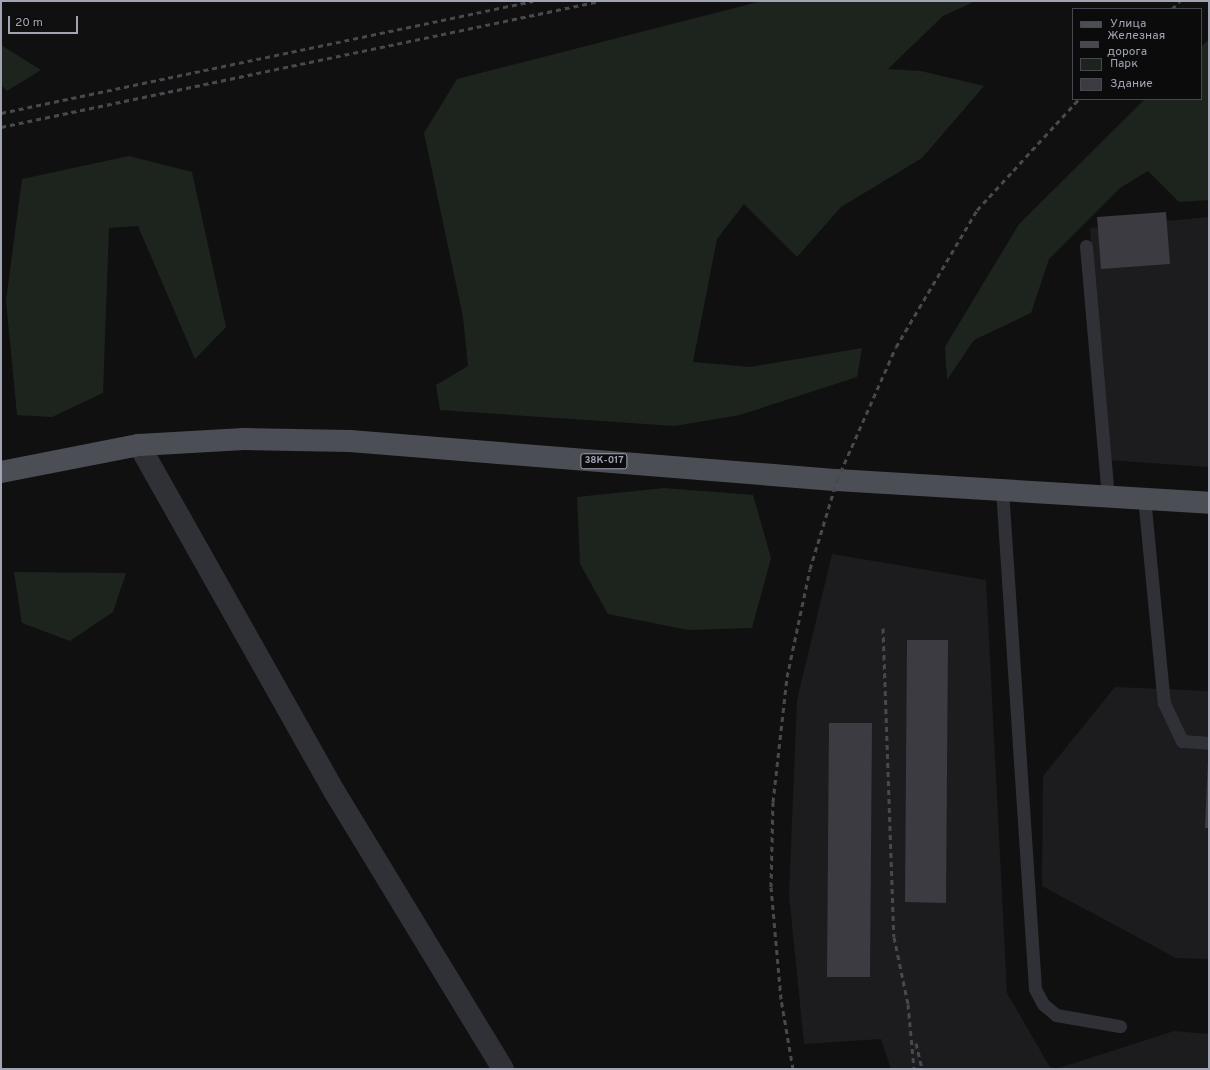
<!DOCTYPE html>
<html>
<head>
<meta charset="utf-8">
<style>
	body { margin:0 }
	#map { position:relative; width:1210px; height:1070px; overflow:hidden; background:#101011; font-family:Overpass,sans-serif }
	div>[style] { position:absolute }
	.built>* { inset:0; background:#1c1c1e }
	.green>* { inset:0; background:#1c241d }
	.building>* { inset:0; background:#3b3b41 }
	.lane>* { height:13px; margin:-6.5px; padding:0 6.5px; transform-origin:6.5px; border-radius:6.5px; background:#303136 }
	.street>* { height:22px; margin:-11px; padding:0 11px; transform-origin:11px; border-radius:11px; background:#303136 }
	.primary>* { height:22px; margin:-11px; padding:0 11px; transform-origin:11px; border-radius:11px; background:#4c4e55 }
	.rail>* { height:3px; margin-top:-1.5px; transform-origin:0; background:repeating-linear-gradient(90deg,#47494f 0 5px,transparent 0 9px) }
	span { translate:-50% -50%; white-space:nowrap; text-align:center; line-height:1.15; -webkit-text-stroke:3px #0b0b0c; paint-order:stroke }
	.shield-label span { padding:1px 3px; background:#0b0b0c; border:1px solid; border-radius:3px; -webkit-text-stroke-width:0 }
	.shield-label { font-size:10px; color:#a0a4b3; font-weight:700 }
	.frame { position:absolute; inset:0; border:2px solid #a0a4b3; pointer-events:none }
	.legend { position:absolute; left:1072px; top:8px; width:130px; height:92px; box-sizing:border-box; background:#0b0b0c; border:1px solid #47484f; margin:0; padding:5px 7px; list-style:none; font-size:12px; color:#a0a4b3 }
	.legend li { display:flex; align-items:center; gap:8px; height:20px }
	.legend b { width:20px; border:1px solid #47484f }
	.scale { position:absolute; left:8px; top:16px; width:70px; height:18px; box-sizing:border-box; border:2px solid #a0a4b3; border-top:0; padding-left:5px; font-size:12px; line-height:14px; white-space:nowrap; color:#a0a4b3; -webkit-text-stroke:3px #0b0b0c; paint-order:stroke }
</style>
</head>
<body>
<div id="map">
	<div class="built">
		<i style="clip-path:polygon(1209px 217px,1209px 467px,1107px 460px,1090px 228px)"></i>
		<i style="clip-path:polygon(832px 554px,986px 580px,1007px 993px,1051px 1069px,891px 1069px,881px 1039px,804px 1044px,789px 895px,797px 700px)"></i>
		<i style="clip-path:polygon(1115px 687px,1209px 691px,1209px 959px,1176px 958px,1042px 886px,1043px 776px)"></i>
		<i style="clip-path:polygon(1174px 1031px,1209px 1034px,1209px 1069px,1056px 1069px)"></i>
	</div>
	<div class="green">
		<i style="clip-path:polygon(762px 1px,976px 1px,943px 16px,888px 69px,921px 71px,984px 86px,922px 158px,841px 207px,797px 257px,744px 204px,717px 239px,693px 362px,750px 367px,862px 348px,857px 377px,740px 415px,675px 426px,440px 410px,436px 385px,468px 366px,463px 317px,424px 133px,457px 79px)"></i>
		<i style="clip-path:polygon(1209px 39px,1209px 200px,1179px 202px,1148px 171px,1120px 188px,1049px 259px,1031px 313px,974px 340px,947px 380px,945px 347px,1019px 224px,1145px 99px,1201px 99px,1201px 47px)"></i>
		<i style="clip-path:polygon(1px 45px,41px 70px,7px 91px,1px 85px)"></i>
		<i style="clip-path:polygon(129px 156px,192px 172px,226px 327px,195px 359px,138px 226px,109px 228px,103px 393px,52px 417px,17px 415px,6px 301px,22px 179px)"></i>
		<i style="clip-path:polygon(664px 488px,753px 495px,771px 558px,752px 628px,688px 630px,608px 614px,580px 564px,577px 497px)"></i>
		<i style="clip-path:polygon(14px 572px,126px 573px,113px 612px,70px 641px,22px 623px)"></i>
	</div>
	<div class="building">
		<i style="clip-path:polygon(1166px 212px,1170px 264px,1101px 269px,1097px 217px)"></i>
		<i style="clip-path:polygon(907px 640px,948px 640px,946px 903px,905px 902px)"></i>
		<i style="clip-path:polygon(829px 723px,872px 723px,870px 977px,827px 977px)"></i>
		<i style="clip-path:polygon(1208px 760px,1209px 760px,1209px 828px,1205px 828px)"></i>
	</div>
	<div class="lane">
		<i style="left:1086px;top:246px;width:250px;rotate:85deg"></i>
		<i style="left:1002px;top:489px;width:501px;rotate:86.22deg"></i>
		<i style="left:1035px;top:989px;width:17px;rotate:62deg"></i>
		<i style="left:1043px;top:1004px;width:17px;rotate:40deg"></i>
		<i style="left:1056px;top:1015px;width:65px;rotate:9.8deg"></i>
		<i style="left:1144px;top:497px;width:207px;rotate:84.5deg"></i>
		<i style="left:1164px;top:703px;width:42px;rotate:64.7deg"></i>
		<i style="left:1182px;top:741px;width:27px;rotate:4deg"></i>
	</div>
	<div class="street">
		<i style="left:139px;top:445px;width:397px;rotate:60.6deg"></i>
		<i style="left:334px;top:791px;width:325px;rotate:58.7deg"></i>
	</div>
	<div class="primary">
		<i style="left:1px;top:472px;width:141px;rotate:-11.1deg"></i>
		<i style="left:139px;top:445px;width:105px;rotate:-3.3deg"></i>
		<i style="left:244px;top:439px;width:106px;rotate:1.1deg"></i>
		<i style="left:350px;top:441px;width:489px;rotate:4.6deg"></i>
		<i style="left:837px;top:480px;width:373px;rotate:3.5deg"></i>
	</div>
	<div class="rail">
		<i style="left:1172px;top:9px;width:11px;rotate:-45deg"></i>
		<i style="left:1px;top:113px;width:544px;rotate:-11.89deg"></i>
		<i style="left:1px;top:127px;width:612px;rotate:-11.88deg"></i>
		<i style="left:883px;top:628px;width:309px;rotate:88deg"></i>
		<i style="left:894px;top:937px;width:68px;rotate:78.2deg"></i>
		<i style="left:908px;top:1004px;width:65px;rotate:84.7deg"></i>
		<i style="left:916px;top:1043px;width:27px;rotate:77deg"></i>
		<i style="left:793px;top:1069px;width:71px;rotate:-99.7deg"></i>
		<i style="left:781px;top:999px;width:112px;rotate:-95.1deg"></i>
		<i style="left:771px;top:887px;width:85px;rotate:-88.7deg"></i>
		<i style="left:773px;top:802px;width:126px;rotate:-83.6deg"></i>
		<i style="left:787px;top:677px;width:110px;rotate:-78deg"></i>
		<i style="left:810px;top:569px;width:93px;rotate:-73.1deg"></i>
		<i style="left:837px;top:480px;width:145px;rotate:-66.1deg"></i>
		<i style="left:896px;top:347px;width:159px;rotate:-59.4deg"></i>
		<i style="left:977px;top:210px;width:151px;rotate:-47.4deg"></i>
	</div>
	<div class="shield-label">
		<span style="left:604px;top:461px">38К-017</span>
	</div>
	<div class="frame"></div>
	<ul class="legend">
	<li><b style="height:5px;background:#4c4e55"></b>Улица</li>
	<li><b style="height:5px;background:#47494f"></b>Железная дорога</li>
	<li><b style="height:11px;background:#1c241d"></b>Парк</li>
	<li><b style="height:11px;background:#3b3b41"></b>Здание</li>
	</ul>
	<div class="scale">20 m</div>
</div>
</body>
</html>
